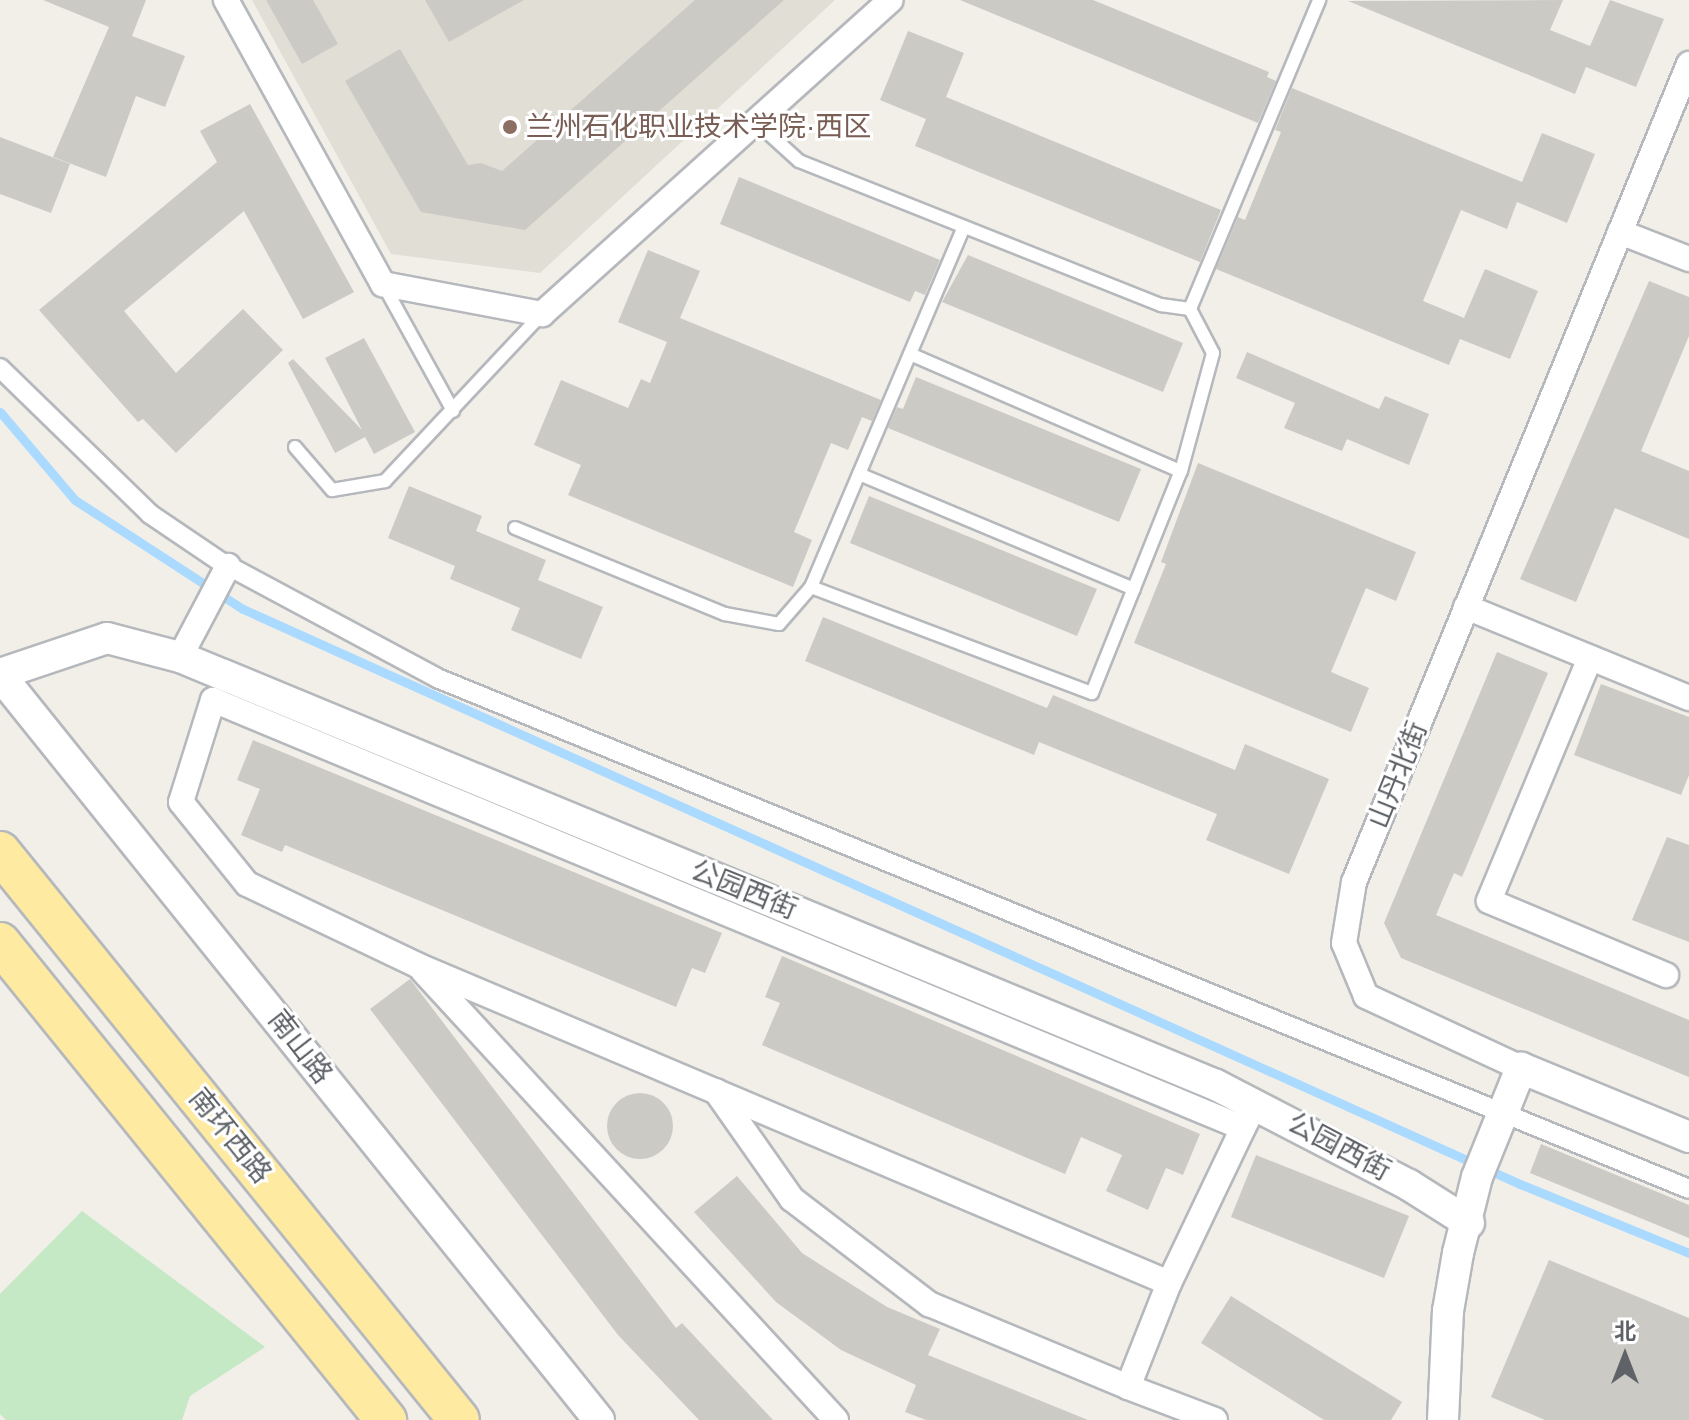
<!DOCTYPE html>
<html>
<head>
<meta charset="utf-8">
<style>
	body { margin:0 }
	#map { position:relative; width:1689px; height:1420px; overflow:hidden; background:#f1efe8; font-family:Helvetica,"Noto Sans SC",sans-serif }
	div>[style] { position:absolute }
	.education>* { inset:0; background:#e1ded6 }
	.green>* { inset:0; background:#c5e8c5 }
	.stream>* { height:9px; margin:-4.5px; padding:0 4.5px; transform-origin:4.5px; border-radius:4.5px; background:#aadaff }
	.building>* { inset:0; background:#cccac5 }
	.round { border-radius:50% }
	.roads { filter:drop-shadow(2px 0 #b5b8bc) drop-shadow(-2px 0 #b5b8bc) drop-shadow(0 2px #b5b8bc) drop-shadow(0 -2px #b5b8bc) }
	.service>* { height:12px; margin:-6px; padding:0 6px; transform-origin:6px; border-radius:6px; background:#fff }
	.pedestrian>* { height:18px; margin:-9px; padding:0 9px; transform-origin:9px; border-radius:9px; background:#fff }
	.minor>* { height:24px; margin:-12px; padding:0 12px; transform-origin:12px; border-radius:12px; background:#fff }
	.tertiary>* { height:30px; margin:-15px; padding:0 15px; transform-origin:15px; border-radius:15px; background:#fff }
	.trunk>* { height:40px; margin:-20px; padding:0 20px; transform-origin:20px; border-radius:20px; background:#feeaa1 }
	.dots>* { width:22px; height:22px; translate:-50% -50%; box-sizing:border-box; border:4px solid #fff; border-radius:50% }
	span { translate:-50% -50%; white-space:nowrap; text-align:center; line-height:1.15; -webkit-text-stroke:6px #fff; paint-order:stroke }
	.education-label { font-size:28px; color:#785e54 }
	.left { translate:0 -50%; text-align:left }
	.street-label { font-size:28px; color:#5f6368 }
	.north { position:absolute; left:1585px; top:1316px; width:80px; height:80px; -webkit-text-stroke:6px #fff; paint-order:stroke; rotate:0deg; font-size:22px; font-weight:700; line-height:32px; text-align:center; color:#5f6368 }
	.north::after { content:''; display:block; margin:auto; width:28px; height:36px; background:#5f6368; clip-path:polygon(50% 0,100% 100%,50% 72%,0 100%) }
</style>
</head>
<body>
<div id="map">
	<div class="education">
		<i style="clip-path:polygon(252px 0,835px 0,540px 273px,391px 254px)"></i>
	</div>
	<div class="green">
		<i style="clip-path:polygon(82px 1211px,265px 1347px,190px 1396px,182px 1420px,6px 1420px,0 1414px,0 1294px)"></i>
	</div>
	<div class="stream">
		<i style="left:0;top:412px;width:116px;rotate:49.6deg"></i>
		<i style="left:75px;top:500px;width:200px;rotate:33deg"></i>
		<i style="left:243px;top:609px;width:1400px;rotate:24.24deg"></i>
		<i style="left:1520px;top:1184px;width:183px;rotate:22.2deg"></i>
	</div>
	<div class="building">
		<i style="clip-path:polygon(43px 0,146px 0,132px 36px,185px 56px,165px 107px,136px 96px,106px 177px,53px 157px,109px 27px)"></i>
		<i style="clip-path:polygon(266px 0,313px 0,338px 44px,302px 64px)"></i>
		<i style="clip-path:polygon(425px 0,524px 0,449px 42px)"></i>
		<i style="clip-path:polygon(695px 0,784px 0,525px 230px,421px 212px,345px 81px,400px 49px,468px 165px,481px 163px,502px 171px)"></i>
		<i style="clip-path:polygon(960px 0,1093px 0,1269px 72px,1267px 77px,1276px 81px,1258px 123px)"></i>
		<i style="clip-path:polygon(1563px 0,1550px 30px,1590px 46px,1610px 0,1664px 19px,1636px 87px,1586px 67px,1575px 94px,1348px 1px)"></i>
		<i style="clip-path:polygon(908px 31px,964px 53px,946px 97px,1221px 210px,1200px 262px,915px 146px,926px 119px,880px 100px)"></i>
		<i style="clip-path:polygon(1292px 88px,1522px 182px,1542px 133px,1595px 154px,1567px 223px,1517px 202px,1507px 229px,1461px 210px,1423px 301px,1464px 318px,1485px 269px,1538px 291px,1510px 359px,1460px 339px,1449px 365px,1216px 269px,1238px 217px,1245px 220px,1281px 132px,1275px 130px)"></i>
		<i style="clip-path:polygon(250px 104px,354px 292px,303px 319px,244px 211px,124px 311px,176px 373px,243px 309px,283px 350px,176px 453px,143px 419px,138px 422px,39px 310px,217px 162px,200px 131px)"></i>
		<i style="clip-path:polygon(0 137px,70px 164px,51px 213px,0 194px)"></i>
		<i style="clip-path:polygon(739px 177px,940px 260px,925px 295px,915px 291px,910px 302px,720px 224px)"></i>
		<i style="clip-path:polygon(648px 250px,700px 271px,680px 318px,881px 400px,872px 421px,862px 417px,848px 450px,831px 443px,794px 532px,812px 540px,793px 587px,568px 495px,581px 465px,534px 445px,561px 380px,628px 408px,641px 379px,650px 383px,667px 342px,618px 322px)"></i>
		<i style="clip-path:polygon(968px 255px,1183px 343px,1163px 392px,942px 302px)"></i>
		<i style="clip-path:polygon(1649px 281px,1689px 297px,1689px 336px,1641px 451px,1689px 471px,1689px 539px,1615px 508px,1576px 602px,1520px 579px)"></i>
		<i style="clip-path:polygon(364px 338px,415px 432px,374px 454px,365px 437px,335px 453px,288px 363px,293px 359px,362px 430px,325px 358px)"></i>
		<i style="clip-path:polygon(1247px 352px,1379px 409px,1385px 396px,1429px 414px,1409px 465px,1347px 439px,1342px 451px,1284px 428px,1295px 403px,1236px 378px)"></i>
		<i style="clip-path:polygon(916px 377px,1141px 469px,1119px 522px,888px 428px,897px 407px,903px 409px)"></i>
		<i style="clip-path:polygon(1198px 463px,1416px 552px,1396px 601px,1366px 588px,1331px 672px,1369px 688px,1351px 732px,1134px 643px,1166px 564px,1161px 562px)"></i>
		<i style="clip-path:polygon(409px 486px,482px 516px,476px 531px,546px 560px,538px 580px,603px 607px,581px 659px,511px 630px,520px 608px,450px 579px,455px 566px,388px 538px)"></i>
		<i style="clip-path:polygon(869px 496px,1097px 589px,1077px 636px,850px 543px)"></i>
		<i style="clip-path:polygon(823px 617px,1047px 708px,1053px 695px,1235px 770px,1245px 744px,1329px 779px,1289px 874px,1206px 840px,1217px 814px,1039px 742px,1034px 755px,805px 661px)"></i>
		<i style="clip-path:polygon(1497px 652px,1548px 673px,1462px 877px,1454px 873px,1436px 915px,1689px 1020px,1689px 1077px,1401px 958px,1384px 923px)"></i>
		<i style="clip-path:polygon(1601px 684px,1689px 717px,1689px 775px,1681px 795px,1574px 755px)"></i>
		<i style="clip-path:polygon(253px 740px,722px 933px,705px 973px,692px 968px,676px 1007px,285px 845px,282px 852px,241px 835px,260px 789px,237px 780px)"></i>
		<i style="clip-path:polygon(1667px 837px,1689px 845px,1689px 942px,1632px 920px)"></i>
		<i style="clip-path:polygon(782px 956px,1200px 1134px,1183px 1175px,1166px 1168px,1148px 1210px,1106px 1191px,1122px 1155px,1081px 1137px,1065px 1174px,762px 1045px,780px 1003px,765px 997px)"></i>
		<i style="clip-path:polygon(410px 979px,676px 1328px,682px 1323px,773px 1420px,699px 1420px,618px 1335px,370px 1009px)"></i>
		<i class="round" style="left:607px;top:1093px;width:66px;height:66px"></i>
		<i style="clip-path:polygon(1541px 1144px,1689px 1205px,1689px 1238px,1530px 1173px)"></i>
		<i style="clip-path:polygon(1256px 1155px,1409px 1216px,1384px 1278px,1231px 1217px)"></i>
		<i style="clip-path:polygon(737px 1176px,802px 1253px,887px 1307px,940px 1329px,928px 1355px,1088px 1420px,926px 1420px,905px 1412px,916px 1385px,841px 1350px,776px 1302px,694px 1212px)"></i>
		<i style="clip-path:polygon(1549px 1260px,1689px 1318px,1689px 1420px,1545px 1420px,1491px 1397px)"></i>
		<i style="clip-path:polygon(1231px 1296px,1402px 1402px,1391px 1420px,1324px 1420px,1201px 1343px)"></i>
	</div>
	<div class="roads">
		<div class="service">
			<i style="left:756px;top:122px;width:58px;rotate:42.2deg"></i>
			<i style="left:799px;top:161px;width:390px;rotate:21.7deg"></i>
			<i style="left:1161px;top:305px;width:29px;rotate:8deg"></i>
			<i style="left:383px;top:284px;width:145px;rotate:61.1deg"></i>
			<i style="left:910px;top:354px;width:295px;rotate:23.4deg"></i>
			<i style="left:295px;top:447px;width:57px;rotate:49.3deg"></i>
			<i style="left:332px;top:490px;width:54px;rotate:-9.6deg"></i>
			<i style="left:385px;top:481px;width:229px;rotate:-46.8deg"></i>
			<i style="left:859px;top:474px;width:298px;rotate:22.7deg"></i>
			<i style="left:515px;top:528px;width:227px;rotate:22.3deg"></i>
			<i style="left:725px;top:614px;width:55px;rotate:10.5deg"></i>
			<i style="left:779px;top:624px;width:49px;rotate:-49.1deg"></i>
			<i style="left:811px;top:587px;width:391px;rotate:-67deg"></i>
			<i style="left:811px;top:587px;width:300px;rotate:20.7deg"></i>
			<i style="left:1092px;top:693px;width:239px;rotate:-68.2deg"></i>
			<i style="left:1181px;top:471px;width:122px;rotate:-74.8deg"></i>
			<i style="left:1213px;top:353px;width:50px;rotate:-117.6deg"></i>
			<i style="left:1190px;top:309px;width:335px;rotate:-67.3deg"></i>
		</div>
		<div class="pedestrian">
			<i style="left:0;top:368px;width:209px;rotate:44.2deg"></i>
			<i style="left:150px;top:514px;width:86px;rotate:34.1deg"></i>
			<i style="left:221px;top:562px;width:245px;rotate:28.2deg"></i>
			<i style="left:437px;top:678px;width:1352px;rotate:22.2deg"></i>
		</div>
		<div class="minor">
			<i style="left:226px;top:0;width:325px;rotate:61.1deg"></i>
			<i style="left:383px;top:284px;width:162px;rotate:10.7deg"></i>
			<i style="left:542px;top:314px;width:469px;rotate:-42deg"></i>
			<i style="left:1620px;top:232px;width:74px;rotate:21.4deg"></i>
			<i style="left:1466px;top:607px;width:241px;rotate:22.2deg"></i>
			<i style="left:180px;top:657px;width:103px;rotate:-62.2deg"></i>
			<i style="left:1590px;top:658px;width:263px;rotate:112.6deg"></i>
			<i style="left:1489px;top:901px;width:192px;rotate:22.7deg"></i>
			<i style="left:423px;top:971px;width:610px;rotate:47.39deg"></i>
			<i style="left:1521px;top:1068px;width:171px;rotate:-155.1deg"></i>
			<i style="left:1366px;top:996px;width:57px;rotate:-112.5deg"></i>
			<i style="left:1344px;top:943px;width:62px;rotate:-80.7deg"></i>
			<i style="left:1354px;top:882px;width:884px;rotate:-67.73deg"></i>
			<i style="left:716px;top:1091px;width:132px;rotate:54.9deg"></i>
			<i style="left:792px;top:1199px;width:173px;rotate:37.5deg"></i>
			<i style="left:929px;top:1304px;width:216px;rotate:22.6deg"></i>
			<i style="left:1128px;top:1387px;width:112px;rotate:-68.5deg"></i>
			<i style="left:1243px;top:1128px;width:172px;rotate:115.5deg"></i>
			<i style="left:1169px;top:1283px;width:816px;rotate:-157.08deg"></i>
			<i style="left:417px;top:965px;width:188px;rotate:-154.5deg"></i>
			<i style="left:247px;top:884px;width:105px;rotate:-128.8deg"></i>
			<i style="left:181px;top:802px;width:107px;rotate:-72.6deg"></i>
			<i style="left:213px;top:700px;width:1115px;rotate:22.56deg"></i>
			<i style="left:1243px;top:1128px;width:27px;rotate:-63deg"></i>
			<i style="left:1128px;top:1387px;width:93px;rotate:20.8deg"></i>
		</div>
		<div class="tertiary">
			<i style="left:0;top:674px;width:113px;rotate:-18.6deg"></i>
			<i style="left:107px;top:638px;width:75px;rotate:14.6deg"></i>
			<i style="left:180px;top:657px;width:1121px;rotate:22.45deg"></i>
			<i style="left:1216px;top:1085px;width:217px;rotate:27.4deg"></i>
			<i style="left:1409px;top:1185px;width:71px;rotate:32.3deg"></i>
			<i style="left:0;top:675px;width:956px;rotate:51.2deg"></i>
			<i style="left:1443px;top:1420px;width:109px;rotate:-87.4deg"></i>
			<i style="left:1448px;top:1311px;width:59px;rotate:-80.2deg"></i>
			<i style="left:1458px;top:1253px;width:78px;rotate:-76deg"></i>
			<i style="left:1477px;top:1177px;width:118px;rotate:-68deg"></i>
			<i style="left:1521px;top:1068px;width:182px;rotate:22.3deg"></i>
		</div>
		<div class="trunk">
			<i style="left:0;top:852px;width:730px;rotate:51.06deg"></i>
			<i style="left:0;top:943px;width:614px;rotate:51.02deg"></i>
		</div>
	</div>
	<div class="dots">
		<i style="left:510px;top:127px;background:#8d6e63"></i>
	</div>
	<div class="education-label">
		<span class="left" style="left:526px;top:127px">兰州石化职业技术学院·西区</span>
	</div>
	<div class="street-label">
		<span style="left:1398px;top:775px;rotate:-68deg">山丹北街</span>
		<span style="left:744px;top:890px;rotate:22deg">公园西街</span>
		<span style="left:300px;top:1047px;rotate:52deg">南山路</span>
		<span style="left:230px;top:1136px;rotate:51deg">南环西路</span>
		<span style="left:1339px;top:1147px;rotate:28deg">公园西街</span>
	</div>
	<div class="north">北</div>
</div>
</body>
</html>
